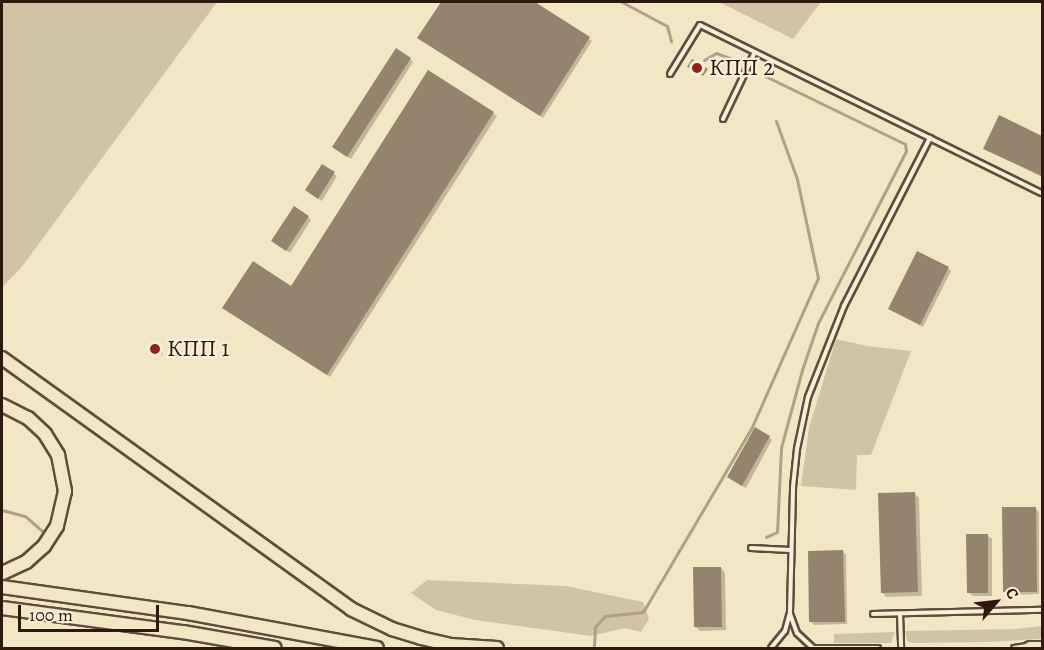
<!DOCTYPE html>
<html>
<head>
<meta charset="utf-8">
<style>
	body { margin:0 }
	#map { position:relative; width:1044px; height:650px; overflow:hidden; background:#f2e7c4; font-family:Alegreya,serif }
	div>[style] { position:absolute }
	.green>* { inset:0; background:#d1c4a5 }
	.shadow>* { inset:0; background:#0003 }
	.stream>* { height:3px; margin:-1.5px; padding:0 1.5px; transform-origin:1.5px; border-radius:1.5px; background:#b0a186 }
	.building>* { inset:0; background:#95846d }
	.roads { filter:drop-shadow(2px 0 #614c3c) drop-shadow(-2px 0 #614c3c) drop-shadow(0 2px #614c3c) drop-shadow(0 -2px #614c3c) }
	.service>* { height:4px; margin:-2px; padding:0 2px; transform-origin:2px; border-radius:2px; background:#f7efd9 }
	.primary>* { height:12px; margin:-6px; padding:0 6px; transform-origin:6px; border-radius:6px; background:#f2e7c4 }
	.dots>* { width:16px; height:16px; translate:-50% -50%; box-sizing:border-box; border:3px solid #f7efd9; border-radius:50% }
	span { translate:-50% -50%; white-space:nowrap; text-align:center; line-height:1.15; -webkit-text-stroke:4.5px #f7efd9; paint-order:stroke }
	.poi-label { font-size:24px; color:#31180f }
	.left { translate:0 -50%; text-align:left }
	.frame { position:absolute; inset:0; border:3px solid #31180f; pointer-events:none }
	.north { position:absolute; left:966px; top:572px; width:60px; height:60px; -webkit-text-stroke:4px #f7efd9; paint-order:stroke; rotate:62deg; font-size:16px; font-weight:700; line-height:24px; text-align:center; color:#31180f }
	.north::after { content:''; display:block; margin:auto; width:21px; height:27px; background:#31180f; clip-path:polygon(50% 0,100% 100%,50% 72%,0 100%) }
	.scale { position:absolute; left:18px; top:605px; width:141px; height:27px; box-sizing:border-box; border:3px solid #31180f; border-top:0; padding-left:8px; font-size:18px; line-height:21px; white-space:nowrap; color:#31180f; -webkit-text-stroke:4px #f7efd9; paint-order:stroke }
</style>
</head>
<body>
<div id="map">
	<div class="green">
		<i style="clip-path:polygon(2px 2px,217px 2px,21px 268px,2px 287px)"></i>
		<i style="clip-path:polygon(719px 2px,821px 2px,793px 39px)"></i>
		<i style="clip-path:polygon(836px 339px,867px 346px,911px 351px,871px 455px,857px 455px,856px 490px,801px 486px,809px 428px)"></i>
		<i style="clip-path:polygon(427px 580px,566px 586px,643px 602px,649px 619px,641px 632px,625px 628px,591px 636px,475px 620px,436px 610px,411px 593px)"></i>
		<i style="clip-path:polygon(1041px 626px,1042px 637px,1040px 639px,987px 642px,912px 643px,907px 641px,905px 631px,1016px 629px)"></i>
		<i style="clip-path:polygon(895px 632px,891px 643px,834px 643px,834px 634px)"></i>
	</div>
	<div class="shadow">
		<i style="clip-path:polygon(442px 2px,532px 2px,592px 41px,543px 118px,419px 37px)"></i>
		<i style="clip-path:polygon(410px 59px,413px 62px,351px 159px,337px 150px)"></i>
		<i style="clip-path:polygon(429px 72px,497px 116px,330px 377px,229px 312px,291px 288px)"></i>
		<i style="clip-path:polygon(1000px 117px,1042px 137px,1042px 177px,985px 149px)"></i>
		<i style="clip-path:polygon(322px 166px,337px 176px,322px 201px,309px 193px)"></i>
		<i style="clip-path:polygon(308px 217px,311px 220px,290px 253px,276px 244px)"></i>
		<i style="clip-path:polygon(948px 268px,951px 271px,923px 327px,890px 309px)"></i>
		<i style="clip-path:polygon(150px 344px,163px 353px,162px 355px,148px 347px)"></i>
		<i style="clip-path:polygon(769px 437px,772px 440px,746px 488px,732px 480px)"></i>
		<i style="clip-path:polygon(915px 494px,919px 498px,922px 596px,886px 597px,882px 592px)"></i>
		<i style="clip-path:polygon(1036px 509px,1039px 512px,1039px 594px,1008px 595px,1004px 592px)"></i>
		<i style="clip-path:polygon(987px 535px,992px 539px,992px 596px,973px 596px,968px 592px)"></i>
		<i style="clip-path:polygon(843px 552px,846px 555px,847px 624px,814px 625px,811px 622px)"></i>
		<i style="clip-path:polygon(721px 568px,725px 573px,726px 630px,700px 631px,695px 626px)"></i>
	</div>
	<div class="stream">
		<i style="left:622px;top:2px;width:51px;rotate:28.1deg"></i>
		<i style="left:667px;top:26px;width:16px;rotate:75deg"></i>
		<i style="left:704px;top:60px;width:14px;rotate:-30deg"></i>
		<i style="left:716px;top:53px;width:20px;rotate:20deg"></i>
		<i style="left:763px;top:75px;width:158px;rotate:25.9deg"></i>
		<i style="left:905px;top:144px;width:7px;rotate:82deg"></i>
		<i style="left:906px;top:151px;width:193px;rotate:117.1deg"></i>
		<i style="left:818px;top:323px;width:50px;rotate:108.8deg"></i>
		<i style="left:802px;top:370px;width:81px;rotate:105.1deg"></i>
		<i style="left:781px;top:448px;width:84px;rotate:92.7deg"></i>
		<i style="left:777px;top:532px;width:12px;rotate:156deg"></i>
		<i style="left:2px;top:510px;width:24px;rotate:15deg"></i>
		<i style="left:25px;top:516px;width:23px;rotate:41deg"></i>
		<i style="left:594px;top:646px;width:19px;rotate:-87deg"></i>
		<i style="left:595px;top:627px;width:15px;rotate:-48deg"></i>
		<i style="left:605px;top:616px;width:38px;rotate:-6deg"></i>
		<i style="left:643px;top:612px;width:212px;rotate:-59.5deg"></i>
		<i style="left:751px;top:429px;width:165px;rotate:-66.1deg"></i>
		<i style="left:818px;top:278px;width:101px;rotate:-102deg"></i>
		<i style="left:797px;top:179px;width:62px;rotate:-109.9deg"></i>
	</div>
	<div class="building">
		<i style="clip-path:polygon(441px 2px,535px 2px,590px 37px,540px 116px,417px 38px)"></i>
		<i style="clip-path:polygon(396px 48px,411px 58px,347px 157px,332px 147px)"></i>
		<i style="clip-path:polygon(692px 59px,708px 69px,703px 76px,687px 67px)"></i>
		<i style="clip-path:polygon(428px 70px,494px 112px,327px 375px,222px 308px,253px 261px,291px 286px)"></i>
		<i style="clip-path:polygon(999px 115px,1042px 136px,1042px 176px,983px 149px)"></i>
		<i style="clip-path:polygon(322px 164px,335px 172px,318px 199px,305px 190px)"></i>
		<i style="clip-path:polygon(294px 206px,309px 216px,286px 251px,271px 241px)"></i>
		<i style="clip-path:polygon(917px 251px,949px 267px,920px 325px,888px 309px)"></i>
		<i style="clip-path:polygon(755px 427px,770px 436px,742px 486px,727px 477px)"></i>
		<i style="clip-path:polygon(915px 492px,918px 592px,881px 593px,878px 493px)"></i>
		<i style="clip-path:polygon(1002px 507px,1036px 507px,1037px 592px,1003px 592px)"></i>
		<i style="clip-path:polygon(966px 534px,988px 534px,988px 593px,967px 593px)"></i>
		<i style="clip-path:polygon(843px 550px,845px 622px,809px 622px,808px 551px)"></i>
		<i style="clip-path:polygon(693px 567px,721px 567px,722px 627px,694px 627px)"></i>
	</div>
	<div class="roads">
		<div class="service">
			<i style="left:670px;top:74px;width:57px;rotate:-58.5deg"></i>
			<i style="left:700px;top:25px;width:381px;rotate:26.2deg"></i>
			<i style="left:723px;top:119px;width:74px;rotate:-64.5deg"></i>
			<i style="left:751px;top:548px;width:39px;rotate:3deg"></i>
			<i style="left:790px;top:614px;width:20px;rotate:70deg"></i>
			<i style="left:797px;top:633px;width:22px;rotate:43deg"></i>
			<i style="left:813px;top:648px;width:65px"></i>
			<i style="left:873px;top:614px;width:169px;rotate:-1.4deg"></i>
			<i style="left:900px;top:614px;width:34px;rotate:88deg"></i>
			<i style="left:771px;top:648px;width:22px;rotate:-51deg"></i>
			<i style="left:785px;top:631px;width:20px;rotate:-75deg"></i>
			<i style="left:790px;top:612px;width:125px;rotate:-88.6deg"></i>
			<i style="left:793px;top:487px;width:38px;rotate:-84deg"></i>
			<i style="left:797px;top:449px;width:53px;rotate:-78.1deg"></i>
			<i style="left:808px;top:397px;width:98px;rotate:-68.4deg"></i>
			<i style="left:844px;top:306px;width:189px;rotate:-62.9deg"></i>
			<i style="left:1014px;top:648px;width:13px;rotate:-9deg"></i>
		</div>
		<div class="primary">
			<i style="left:2px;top:358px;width:430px;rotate:35.7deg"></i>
			<i style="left:351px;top:609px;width:46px;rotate:26deg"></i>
			<i style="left:392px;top:629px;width:30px;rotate:17deg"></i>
			<i style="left:421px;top:638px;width:31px;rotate:13deg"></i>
			<i style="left:451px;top:645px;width:46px;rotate:3.7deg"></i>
			<i style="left:2px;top:405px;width:29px;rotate:27deg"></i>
			<i style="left:28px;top:418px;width:23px;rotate:43deg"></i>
			<i style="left:45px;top:434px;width:25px;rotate:58deg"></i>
			<i style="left:58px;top:455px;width:37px;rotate:79deg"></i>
			<i style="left:65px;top:491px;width:36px;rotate:103deg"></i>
			<i style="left:57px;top:526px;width:24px;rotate:123deg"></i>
			<i style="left:44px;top:546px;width:24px;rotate:138deg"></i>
			<i style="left:26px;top:562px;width:26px;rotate:155deg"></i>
			<i style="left:2px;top:587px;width:188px;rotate:8deg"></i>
			<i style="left:188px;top:613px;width:192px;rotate:10.5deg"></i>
			<i style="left:2px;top:608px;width:183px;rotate:7.6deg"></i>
			<i style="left:183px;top:632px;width:93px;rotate:9.9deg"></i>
			<i style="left:1030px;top:648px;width:12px"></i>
		</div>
	</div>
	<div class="dots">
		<i style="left:697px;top:68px;background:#8f2418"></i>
		<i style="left:155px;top:349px;background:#8f2418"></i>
	</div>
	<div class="poi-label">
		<span class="left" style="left:709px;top:68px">КПП 2</span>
		<span class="left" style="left:167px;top:349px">КПП 1</span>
	</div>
	<div class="frame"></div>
	<div class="north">С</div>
	<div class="scale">100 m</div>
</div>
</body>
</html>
